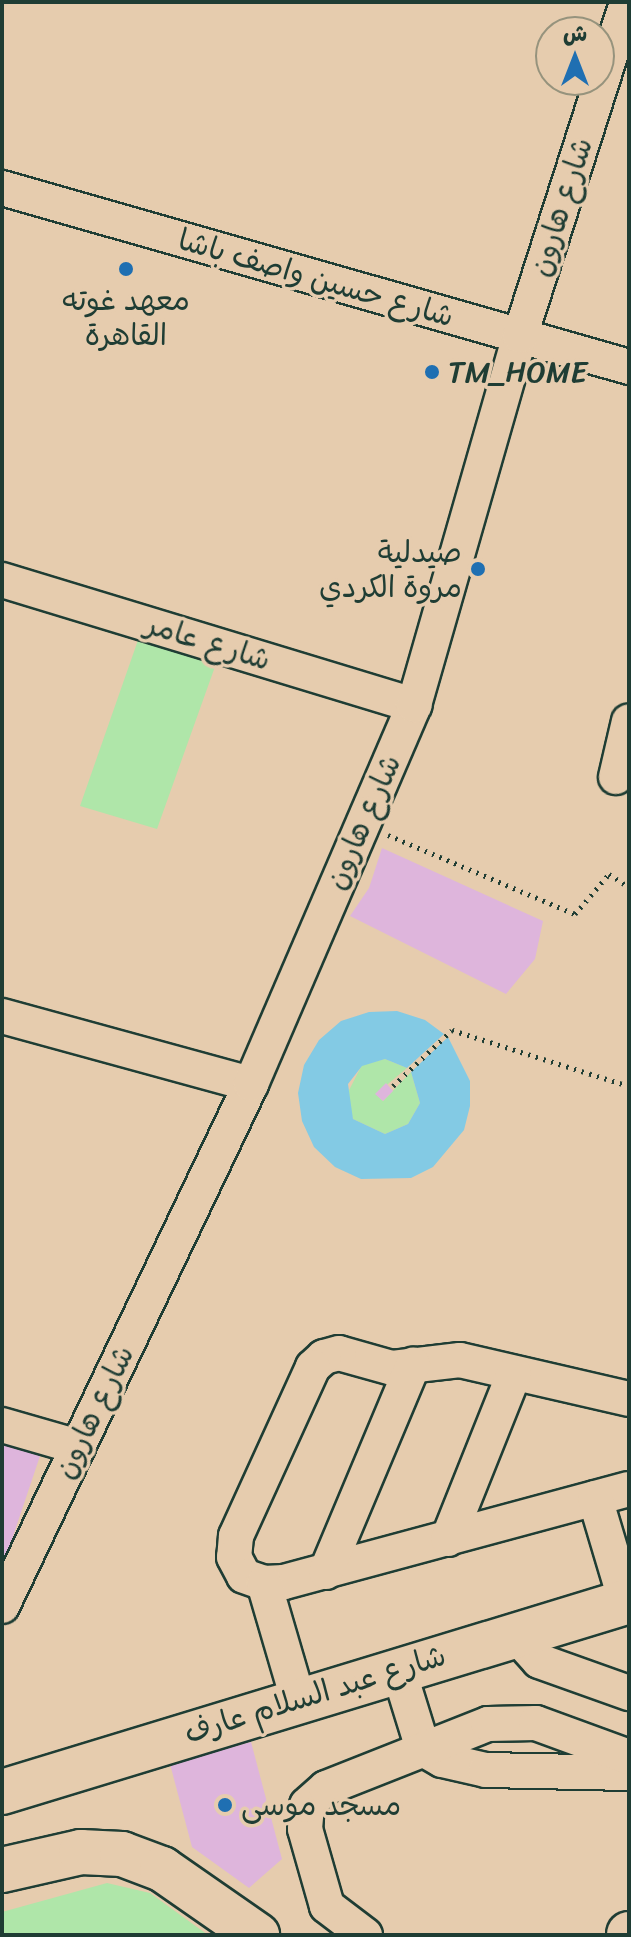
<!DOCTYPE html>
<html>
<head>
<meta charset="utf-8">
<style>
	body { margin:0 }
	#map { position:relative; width:631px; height:1937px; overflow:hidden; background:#e6ccae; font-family:Sriracha,"Playpen Sans Arabic",sans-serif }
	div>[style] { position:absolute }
	.green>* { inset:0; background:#afe6a9 }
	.water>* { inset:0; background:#83cae4 }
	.building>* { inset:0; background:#deb5dc }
	.path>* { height:5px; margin-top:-2.5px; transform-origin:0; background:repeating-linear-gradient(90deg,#1f3d34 0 2px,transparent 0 8px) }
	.roads { filter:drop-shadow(2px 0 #1f3d34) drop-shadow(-2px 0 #1f3d34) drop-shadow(0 2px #1f3d34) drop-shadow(0 -2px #1f3d34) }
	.minor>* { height:34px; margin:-17px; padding:0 17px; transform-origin:17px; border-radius:17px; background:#e6ccae }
	.major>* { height:44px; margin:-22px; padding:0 22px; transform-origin:22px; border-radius:22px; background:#e6ccae }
	.dots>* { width:22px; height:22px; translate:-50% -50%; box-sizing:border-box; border:4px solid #e6ccae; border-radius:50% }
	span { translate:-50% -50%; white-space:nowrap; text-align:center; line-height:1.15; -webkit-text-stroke:7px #e6ccae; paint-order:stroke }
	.street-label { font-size:30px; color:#1f3d34 }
	.poi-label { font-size:30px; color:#1f3d34 }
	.left { translate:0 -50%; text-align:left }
	.right { translate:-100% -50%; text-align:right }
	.frame { position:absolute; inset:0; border:4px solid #1f3d34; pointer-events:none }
	.north { position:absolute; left:535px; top:16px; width:80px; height:80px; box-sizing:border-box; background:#e6ccae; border:2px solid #96937d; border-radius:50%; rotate:0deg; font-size:22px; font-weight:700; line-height:32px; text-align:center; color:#1f3d34 }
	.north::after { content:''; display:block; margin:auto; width:28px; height:36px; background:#1f6fb2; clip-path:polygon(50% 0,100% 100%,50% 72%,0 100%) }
</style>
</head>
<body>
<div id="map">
	<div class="green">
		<i style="clip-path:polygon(144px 623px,222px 647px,157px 829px,80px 806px)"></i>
		<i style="clip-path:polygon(385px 1059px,407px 1068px,376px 1094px,383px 1101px,411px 1072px,420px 1103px,408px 1124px,385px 1134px,353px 1119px,346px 1096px,362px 1065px)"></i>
		<i style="clip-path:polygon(107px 1883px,150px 1893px,208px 1935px,2px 1935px,2px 1912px)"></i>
	</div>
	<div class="water">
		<i style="clip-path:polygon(397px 1011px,425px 1020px,444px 1034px,407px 1068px,385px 1059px,362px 1066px,348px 1084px,353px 1119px,385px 1134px,408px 1124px,420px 1103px,411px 1072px,448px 1037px,470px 1081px,470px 1106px,464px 1130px,433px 1167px,411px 1178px,361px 1179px,335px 1167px,314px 1147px,302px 1121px,298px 1093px,304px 1065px,319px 1040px,341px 1021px,369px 1012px)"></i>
	</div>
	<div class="building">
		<i style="clip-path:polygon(382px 848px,543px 921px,535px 959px,506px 994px,350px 916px,369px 888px)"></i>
		<i style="clip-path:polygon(386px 1083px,393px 1091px,383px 1101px,375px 1094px)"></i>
		<i style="clip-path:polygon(2px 1440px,41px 1453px,3px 1566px,2px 1566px)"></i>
		<i style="clip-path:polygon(251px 1742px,282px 1859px,249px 1888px,192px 1847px,170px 1764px)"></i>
	</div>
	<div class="path">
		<i style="left:388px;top:835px;width:203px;rotate:22.9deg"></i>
		<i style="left:575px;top:914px;width:52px;rotate:-49.6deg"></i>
		<i style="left:609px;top:874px;width:24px;rotate:33deg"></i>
		<i style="left:393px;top:1086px;width:81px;rotate:-43.5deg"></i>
		<i style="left:452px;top:1030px;width:186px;rotate:17.6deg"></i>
	</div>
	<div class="roads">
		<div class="minor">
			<i style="left:2px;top:188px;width:652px;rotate:15.93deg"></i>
			<i style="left:2px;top:580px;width:431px;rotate:16.9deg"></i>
			<i style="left:616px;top:777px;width:57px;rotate:-76.9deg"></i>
			<i style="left:2px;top:1016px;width:258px;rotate:15.3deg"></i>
			<i style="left:629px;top:1399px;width:173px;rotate:-167deg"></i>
			<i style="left:460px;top:1360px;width:68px;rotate:173.3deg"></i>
			<i style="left:392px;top:1368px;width:55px;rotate:-164.2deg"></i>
			<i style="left:339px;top:1353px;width:16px;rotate:165deg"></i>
			<i style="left:324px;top:1357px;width:15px;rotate:138deg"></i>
			<i style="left:313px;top:1367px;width:186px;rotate:114.5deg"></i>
			<i style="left:236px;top:1536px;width:21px;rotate:95deg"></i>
			<i style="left:234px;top:1557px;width:21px;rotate:62deg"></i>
			<i style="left:244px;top:1576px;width:21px;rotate:19deg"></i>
			<i style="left:264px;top:1583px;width:20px;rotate:-3deg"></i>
			<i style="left:284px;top:1582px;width:357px;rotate:-15.1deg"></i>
			<i style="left:2px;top:1425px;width:79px;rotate:16.1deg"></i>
			<i style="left:595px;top:1498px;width:109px;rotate:73.4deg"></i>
			<i style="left:448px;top:1539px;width:178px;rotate:-68.2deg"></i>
			<i style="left:326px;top:1572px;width:225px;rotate:-67.2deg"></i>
			<i style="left:264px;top:1583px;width:121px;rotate:73.7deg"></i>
			<i style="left:2px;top:1606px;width:578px;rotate:-64.5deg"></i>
			<i style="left:251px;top:1084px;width:413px;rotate:-66.7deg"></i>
			<i style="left:414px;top:705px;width:384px;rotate:-74deg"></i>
			<i style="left:520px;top:336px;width:351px;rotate:-72.2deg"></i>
			<i style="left:515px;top:1634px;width:36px;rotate:48deg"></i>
			<i style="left:539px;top:1661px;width:96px;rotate:19.6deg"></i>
			<i style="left:398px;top:1668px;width:85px;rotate:72.8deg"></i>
			<i style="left:423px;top:1749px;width:22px;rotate:30deg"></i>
			<i style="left:442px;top:1760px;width:45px;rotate:12.8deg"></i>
			<i style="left:486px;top:1770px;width:143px;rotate:1.2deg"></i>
			<i style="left:365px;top:1935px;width:48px;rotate:-142.7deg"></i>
			<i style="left:327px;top:1906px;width:80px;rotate:-105.9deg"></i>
			<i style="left:305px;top:1829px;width:24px;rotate:-85deg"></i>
			<i style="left:307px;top:1805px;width:25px;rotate:-42deg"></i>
			<i style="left:326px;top:1788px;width:174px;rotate:-21.6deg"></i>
			<i style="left:488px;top:1724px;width:48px;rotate:-1.2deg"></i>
			<i style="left:536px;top:1723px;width:99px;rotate:20.1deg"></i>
		</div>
		<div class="major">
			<i style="left:2px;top:1792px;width:655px;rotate:-16.94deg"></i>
			<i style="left:2px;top:1870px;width:81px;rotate:-12.8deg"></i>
			<i style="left:81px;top:1852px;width:41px;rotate:2.8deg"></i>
			<i style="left:122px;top:1854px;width:43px;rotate:20.6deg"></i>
			<i style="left:162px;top:1869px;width:116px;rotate:34.8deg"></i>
			<i style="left:629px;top:1935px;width:1px;rotate:-90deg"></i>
		</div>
	</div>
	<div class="dots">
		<i style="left:126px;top:269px;background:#1f6fb2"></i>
		<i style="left:432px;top:372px;background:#1f6fb2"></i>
		<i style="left:478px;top:569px;background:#1f6fb2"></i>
		<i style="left:225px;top:1805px;background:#1f6fb2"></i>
	</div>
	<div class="street-label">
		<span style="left:561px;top:207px;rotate:-72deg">شارع هارون</span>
		<span style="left:316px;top:278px;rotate:16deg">شارع حسين واصف باشا</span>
		<span style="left:208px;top:642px;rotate:17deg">شارع عامر</span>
		<span style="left:363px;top:822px;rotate:-66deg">شارع هارون</span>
		<span style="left:94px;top:1412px;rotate:-64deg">شارع هارون</span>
		<span style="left:315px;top:1694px;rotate:-17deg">شارع عبد السلام عارف</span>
	</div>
	<div class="poi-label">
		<span style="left:126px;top:317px">معهد غوته<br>القاهرة</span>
		<span class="left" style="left:448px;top:372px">TM_HOME</span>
		<span class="right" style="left:462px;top:569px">صيدلية<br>مروة الكردي</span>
		<span class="left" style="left:241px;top:1805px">مسجد موسى</span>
	</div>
	<div class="frame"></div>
	<div class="north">ش</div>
</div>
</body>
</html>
